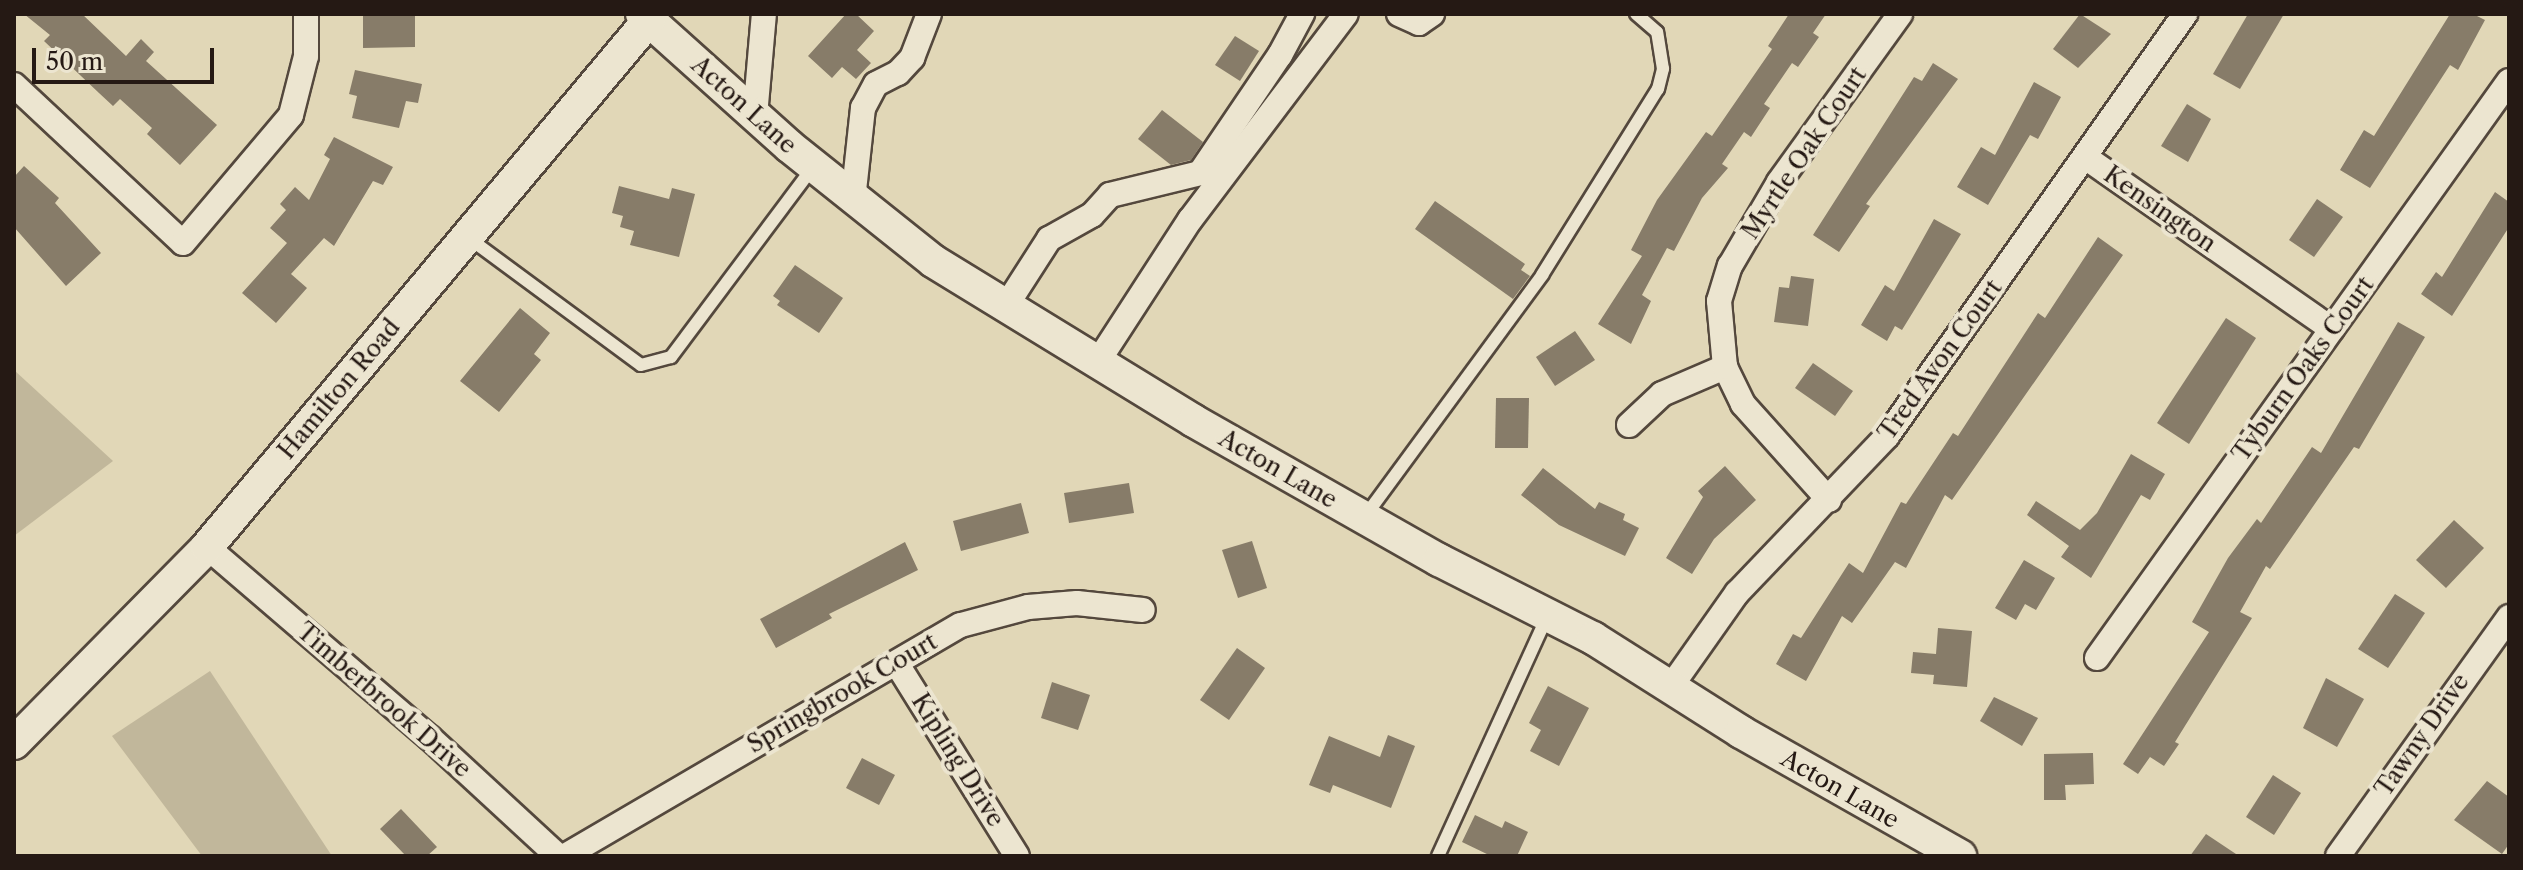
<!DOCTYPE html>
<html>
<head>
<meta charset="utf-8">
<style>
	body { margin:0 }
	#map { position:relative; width:2523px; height:870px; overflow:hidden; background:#e1d7b7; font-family:"Libre Caslon Text",serif }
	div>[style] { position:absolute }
	.green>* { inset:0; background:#c1b79b }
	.building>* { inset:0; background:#877c69 }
	.roads { filter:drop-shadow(2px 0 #54483d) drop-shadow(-2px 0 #54483d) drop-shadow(0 2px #54483d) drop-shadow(0 -2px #54483d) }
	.lane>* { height:12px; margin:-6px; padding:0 6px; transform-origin:6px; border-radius:6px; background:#ece5d0 }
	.street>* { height:24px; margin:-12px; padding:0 12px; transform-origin:12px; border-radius:12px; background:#ece5d0 }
	.secondary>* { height:32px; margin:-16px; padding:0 16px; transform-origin:16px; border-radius:16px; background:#ece5d0 }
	span { translate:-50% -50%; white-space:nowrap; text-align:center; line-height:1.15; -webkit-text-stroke:8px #ece5d0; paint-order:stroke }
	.street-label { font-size:24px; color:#251914 }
	.frame { position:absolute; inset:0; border:16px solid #251914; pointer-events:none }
	.scale { position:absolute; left:32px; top:48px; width:182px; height:36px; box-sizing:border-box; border:4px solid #251914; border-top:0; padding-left:10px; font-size:24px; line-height:28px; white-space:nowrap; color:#251914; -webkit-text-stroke:6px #ece5d0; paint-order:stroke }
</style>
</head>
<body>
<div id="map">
	<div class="green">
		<i style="clip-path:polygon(14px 370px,113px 461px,14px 536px)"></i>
		<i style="clip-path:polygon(210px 671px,332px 856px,202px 856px,112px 736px)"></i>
	</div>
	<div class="building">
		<i style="clip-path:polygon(24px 14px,82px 14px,126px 56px,141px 39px,154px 52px,146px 61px,217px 125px,180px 165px,147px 134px,152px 128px,120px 99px,113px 106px,99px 93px,44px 41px,50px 35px)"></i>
		<i style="clip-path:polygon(363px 14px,415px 14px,415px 47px,363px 48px)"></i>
		<i style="clip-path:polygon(846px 14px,856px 14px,874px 31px,857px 50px,871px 63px,856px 79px,842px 67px,832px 78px,808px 56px)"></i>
		<i style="clip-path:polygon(1789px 14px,1826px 14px,1813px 33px,1819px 37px,1798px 67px,1792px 63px,1764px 104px,1770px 108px,1751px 137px,1744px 132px,1722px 164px,1728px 168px,1702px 198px,1674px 251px,1667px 248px,1642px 295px,1651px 301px,1631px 344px,1598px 324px,1642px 256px,1631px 250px,1657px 200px,1706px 132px,1712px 136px,1772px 49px,1768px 46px)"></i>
		<i style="clip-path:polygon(2080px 14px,2111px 34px,2078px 68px,2053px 49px)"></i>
		<i style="clip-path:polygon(2248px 14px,2284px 14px,2240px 89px,2213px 74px)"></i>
		<i style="clip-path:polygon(2450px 14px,2473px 14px,2485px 20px,2458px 70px,2450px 65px,2370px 188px,2340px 170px,2364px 130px,2374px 136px)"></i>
		<i style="clip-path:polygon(1235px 36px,1259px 51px,1240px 81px,1215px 65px)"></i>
		<i style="clip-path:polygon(1933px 63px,1958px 79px,1866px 204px,1870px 206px,1839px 252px,1813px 235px,1914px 77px,1922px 81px)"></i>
		<i style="clip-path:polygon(355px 70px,422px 84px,418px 103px,406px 101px,399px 128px,352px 118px,357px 96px,349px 94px)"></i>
		<i style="clip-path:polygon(2034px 82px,2061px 97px,2038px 139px,2030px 135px,1988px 205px,1957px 187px,1981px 147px,1995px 155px)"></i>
		<i style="clip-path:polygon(2187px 104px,2211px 119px,2188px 162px,2161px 146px)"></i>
		<i style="clip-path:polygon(1162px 110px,1203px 142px,1191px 160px,1171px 165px,1138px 139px)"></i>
		<i style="clip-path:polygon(334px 137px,393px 167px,383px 185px,373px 181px,334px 246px,324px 238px,291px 274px,307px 288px,276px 323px,242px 293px,287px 243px,270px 228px,286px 210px,280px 204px,295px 187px,309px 200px,330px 159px,324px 155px)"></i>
		<i style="clip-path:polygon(24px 166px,59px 198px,55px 203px,101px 253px,66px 286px,14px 227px,14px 177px)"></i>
		<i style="clip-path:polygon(619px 186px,669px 199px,672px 188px,695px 194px,679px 257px,630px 245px,634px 231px,620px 227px,623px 216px,612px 213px)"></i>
		<i style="clip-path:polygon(2495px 192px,2509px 202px,2509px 227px,2452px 316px,2421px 294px,2436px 272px,2442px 277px)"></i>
		<i style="clip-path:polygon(2317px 199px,2343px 217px,2314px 257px,2289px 240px)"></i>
		<i style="clip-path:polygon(1435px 201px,1525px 264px,1521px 270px,1530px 276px,1513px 299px,1415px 229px)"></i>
		<i style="clip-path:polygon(1934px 219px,1961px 234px,1902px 330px,1895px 326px,1887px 341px,1861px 325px,1885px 285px,1894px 291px)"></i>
		<i style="clip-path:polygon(2098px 237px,2123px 255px,1952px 500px,1945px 495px,1906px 568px,1895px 562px,1852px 623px,1842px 616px,1806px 681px,1776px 664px,1793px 634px,1801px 638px,1849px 563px,1863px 573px,1901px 502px,1906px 504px,1953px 433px,1958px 436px,2038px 313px,2045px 318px)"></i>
		<i style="clip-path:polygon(795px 265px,843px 298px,819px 333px,777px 305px,780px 301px,773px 296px)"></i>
		<i style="clip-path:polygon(1791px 276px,1814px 279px,1808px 326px,1774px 322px,1779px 287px,1789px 288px)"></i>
		<i style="clip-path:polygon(520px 308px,550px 333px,534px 354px,541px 360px,499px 412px,460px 381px)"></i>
		<i style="clip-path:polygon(2226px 318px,2256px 338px,2189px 444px,2157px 423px)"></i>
		<i style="clip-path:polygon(2398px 322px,2425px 337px,2359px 449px,2354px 447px,2270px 569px,2266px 566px,2240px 612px,2252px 618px,2175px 742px,2179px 744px,2164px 766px,2150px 757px,2138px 774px,2123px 764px,2209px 632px,2192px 622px,2228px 558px,2257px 519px,2261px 523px,2312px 447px,2321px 453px)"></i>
		<i style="clip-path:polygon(1575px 331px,1595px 360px,1555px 386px,1536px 357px)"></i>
		<i style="clip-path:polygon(1813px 363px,1853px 391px,1835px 416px,1795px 388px)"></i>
		<i style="clip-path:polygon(1496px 398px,1529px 398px,1528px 448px,1495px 448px)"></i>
		<i style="clip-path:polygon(2131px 454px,2165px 474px,2150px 500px,2141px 495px,2091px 578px,2061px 557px,2069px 546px,2027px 515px,2036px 501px,2080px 530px,2097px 513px)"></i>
		<i style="clip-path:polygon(1725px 466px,1756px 500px,1714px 539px,1692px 574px,1666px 558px,1703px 497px,1698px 491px)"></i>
		<i style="clip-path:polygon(1543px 468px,1595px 509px,1599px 502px,1625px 514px,1623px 520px,1639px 528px,1625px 556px,1559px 525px,1521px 495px)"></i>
		<i style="clip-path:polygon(1129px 483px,1134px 513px,1069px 523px,1064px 493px)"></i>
		<i style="clip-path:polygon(1021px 503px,1029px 533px,961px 551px,953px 521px)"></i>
		<i style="clip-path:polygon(2454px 520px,2484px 548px,2446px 588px,2416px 560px)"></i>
		<i style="clip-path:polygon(1252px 541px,1267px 588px,1238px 598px,1222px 550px)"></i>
		<i style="clip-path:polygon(905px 542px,918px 570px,829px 614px,832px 618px,776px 648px,760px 619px)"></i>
		<i style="clip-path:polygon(2024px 560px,2055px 578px,2036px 610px,2025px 604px,2016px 620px,1995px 608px)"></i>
		<i style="clip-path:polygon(2395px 594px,2425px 613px,2388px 668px,2358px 649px)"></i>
		<i style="clip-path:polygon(1938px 628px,1972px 631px,1967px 687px,1933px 684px,1934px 675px,1911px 673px,1913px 652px,1936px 654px)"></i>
		<i style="clip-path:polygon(1237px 648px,1265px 668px,1229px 720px,1200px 700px)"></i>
		<i style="clip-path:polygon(2326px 678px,2364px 699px,2337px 747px,2303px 728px)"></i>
		<i style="clip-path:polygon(1052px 682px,1090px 695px,1078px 730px,1041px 718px)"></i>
		<i style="clip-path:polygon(1548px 686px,1589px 708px,1559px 766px,1530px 751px,1541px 730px,1529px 723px)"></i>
		<i style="clip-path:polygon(1994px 697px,2038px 718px,2022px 746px,1980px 721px)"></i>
		<i style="clip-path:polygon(1388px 735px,1415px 746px,1391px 808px,1333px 785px,1330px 793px,1309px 785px,1329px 736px,1380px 757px)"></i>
		<i style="clip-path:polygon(2093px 753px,2094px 784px,2065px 785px,2066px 800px,2044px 800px,2044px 754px)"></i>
		<i style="clip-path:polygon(862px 758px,895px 775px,879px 805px,846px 788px)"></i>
		<i style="clip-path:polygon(2273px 775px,2301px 793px,2274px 835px,2246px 817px)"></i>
		<i style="clip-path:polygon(2487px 781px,2509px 797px,2509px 844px,2502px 854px,2454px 820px)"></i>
		<i style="clip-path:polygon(401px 809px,437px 847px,427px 856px,406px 856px,380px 829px)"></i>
		<i style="clip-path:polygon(1475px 815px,1502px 828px,1505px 821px,1528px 832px,1517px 856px,1491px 856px,1462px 842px)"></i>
		<i style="clip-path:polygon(2206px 834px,2239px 856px,2190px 856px)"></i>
	</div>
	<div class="roads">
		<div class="lane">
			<i style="left:470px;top:239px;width:212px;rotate:36.4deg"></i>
			<i style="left:641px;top:365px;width:31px;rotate:-15deg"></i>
			<i style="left:671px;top:357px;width:237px;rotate:-53.2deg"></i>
			<i style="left:1366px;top:515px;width:298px;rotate:-53.7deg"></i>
			<i style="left:1542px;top:275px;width:219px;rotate:-58.1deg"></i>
			<i style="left:1658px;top:89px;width:21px;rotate:-76deg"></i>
			<i style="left:1663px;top:69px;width:37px;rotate:-99deg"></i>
			<i style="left:1657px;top:32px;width:28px;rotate:-139deg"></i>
			<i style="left:1438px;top:856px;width:263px;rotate:-65.5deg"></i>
		</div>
		<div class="street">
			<i style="left:1399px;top:14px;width:22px;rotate:24deg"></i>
			<i style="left:1419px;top:23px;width:16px;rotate:-35deg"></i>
			<i style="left:14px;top:85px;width:231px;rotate:43.1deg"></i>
			<i style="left:183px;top:243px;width:167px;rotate:-49.8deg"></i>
			<i style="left:291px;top:115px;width:61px;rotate:-75.7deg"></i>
			<i style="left:306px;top:56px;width:42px;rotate:-90deg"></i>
			<i style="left:755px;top:116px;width:102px;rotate:-85deg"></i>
			<i style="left:2085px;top:157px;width:301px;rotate:34.9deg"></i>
			<i style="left:853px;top:200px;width:93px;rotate:-83.8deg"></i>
			<i style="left:863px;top:108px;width:27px;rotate:-62deg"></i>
			<i style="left:876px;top:84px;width:25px;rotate:-27deg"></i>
			<i style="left:898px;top:73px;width:21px;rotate:-47deg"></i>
			<i style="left:912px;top:58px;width:47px;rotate:-68.9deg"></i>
			<i style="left:1006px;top:306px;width:80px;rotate:-57.3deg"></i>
			<i style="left:1049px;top:239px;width:49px;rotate:-29.2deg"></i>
			<i style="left:1092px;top:215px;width:27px;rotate:-48deg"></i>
			<i style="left:1110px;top:195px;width:93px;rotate:-13.7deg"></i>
			<i style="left:1200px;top:173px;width:143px;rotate:-55.9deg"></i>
			<i style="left:1280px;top:55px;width:47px;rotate:-61.8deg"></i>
			<i style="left:1097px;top:363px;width:171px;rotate:-57deg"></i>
			<i style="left:1190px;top:220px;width:258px;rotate:-52.9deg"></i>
			<i style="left:1629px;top:425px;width:45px;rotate:-43.2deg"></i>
			<i style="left:1662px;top:394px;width:69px;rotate:-23.2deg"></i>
			<i style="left:1829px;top:500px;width:129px;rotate:-131.9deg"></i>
			<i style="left:1743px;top:404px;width:41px;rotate:-115.9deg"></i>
			<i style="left:1725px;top:367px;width:66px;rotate:-95.2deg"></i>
			<i style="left:1719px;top:301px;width:37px;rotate:-73deg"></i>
			<i style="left:1730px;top:266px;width:97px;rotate:-59.7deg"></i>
			<i style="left:1779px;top:182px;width:207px;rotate:-54.2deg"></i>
			<i style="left:207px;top:547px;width:294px;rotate:40.6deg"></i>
			<i style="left:430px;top:738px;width:174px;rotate:42.7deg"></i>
			<i style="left:2097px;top:658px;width:709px;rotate:-54.47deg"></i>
			<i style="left:897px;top:664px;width:226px;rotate:58deg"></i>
			<i style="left:1672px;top:685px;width:113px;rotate:-54.8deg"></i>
			<i style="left:1737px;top:593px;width:217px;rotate:-46.3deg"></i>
			<i style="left:1887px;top:436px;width:517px;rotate:-54.77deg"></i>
			<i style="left:565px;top:856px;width:458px;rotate:-30.3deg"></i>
			<i style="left:961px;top:625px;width:69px;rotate:-15deg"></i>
			<i style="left:1028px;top:607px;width:49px;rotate:-4.7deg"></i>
			<i style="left:1077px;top:603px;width:66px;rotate:6.1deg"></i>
			<i style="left:2338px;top:856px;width:294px;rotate:-54.4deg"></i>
		</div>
		<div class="secondary">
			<i style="left:642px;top:14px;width:198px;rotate:41.9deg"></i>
			<i style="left:789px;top:146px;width:184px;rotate:38.6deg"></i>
			<i style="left:933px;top:261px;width:306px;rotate:31.5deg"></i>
			<i style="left:1194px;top:421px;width:282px;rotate:29.6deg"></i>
			<i style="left:1439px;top:560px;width:173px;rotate:26.9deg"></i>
			<i style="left:1593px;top:638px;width:175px;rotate:32.4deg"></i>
			<i style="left:1741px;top:732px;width:252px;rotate:29.5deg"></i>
			<i style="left:14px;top:743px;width:275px;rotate:-45.4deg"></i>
			<i style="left:207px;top:547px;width:688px;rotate:-50.01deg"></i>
		</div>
	</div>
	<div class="street-label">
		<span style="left:744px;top:105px;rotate:42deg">Acton Lane</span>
		<span style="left:1804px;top:153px;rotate:-56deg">Myrtle Oak Court</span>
		<span style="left:2160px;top:209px;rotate:35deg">Kensington</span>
		<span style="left:1940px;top:360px;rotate:-54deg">Tred Avon Court</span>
		<span style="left:2303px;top:369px;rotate:-54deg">Tyburn Oaks Court</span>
		<span style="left:339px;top:389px;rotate:-50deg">Hamilton Road</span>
		<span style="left:1278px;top:469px;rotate:30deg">Acton Lane</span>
		<span style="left:842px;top:693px;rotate:-30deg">Springbrook Court</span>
		<span style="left:384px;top:700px;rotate:41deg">Timberbrook Drive</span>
		<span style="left:2422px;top:735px;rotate:-55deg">Tawny Drive</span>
		<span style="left:958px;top:760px;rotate:58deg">Kipling Drive</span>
		<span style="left:1840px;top:789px;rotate:30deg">Acton Lane</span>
	</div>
	<div class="frame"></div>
	<div class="scale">50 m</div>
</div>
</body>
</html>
